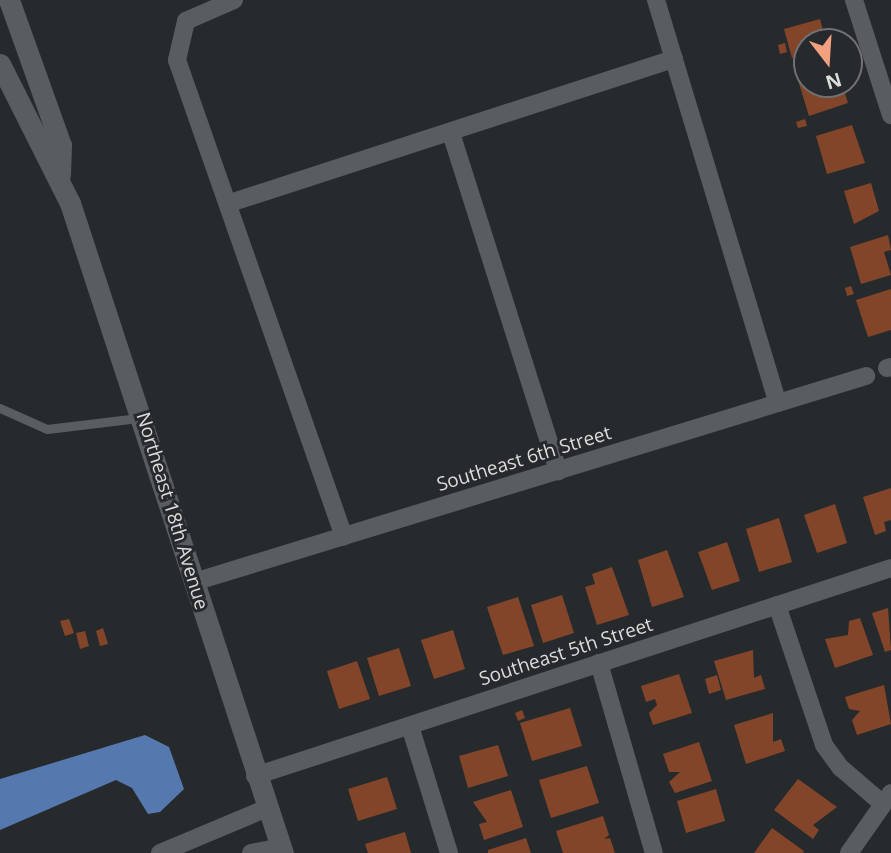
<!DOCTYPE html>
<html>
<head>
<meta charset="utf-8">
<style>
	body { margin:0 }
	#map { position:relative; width:891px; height:853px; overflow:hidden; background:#272a2d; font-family:"Open Sans",sans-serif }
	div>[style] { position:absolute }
	.water>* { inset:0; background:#5579af }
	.building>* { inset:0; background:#82452a }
	.service>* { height:9px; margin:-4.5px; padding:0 4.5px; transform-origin:4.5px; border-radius:4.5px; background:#595c60 }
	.minor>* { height:18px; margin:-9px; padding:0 9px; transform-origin:9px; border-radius:9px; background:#595c60 }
	.tertiary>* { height:21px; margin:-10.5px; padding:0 10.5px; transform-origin:10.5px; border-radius:10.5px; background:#595c60 }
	span { translate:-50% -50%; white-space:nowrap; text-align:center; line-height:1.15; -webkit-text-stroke:6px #272a2d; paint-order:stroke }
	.street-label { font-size:19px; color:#dadcde }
	.north { position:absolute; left:793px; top:28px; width:70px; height:70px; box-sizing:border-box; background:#272a2d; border:2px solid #6f7174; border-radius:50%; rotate:163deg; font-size:19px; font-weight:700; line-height:28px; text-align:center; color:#dadcde }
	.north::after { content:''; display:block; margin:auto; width:24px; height:32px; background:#f2a07f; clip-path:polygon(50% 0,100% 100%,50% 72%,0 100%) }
</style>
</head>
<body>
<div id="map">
	<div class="water">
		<i style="clip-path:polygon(145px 735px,169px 747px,184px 789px,160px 812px,148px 814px,132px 788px,116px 780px,0 830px,0 779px)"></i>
	</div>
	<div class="building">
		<i style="clip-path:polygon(820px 19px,826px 42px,807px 42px,807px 54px,792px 58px,784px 29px)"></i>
		<i style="clip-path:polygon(785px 43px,787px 52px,780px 54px,778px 45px)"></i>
		<i style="clip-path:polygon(807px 74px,807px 84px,831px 84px,829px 91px,843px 87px,848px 103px,809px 116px,797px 77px)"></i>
		<i style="clip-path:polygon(805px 119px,807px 126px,798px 128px,796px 122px)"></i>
		<i style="clip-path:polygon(852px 125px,865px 163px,827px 174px,816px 136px)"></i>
		<i style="clip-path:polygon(871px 183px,879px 211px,854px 224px,844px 191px)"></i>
		<i style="clip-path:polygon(888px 235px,891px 250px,884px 252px,891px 275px,861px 284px,850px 247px)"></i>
		<i style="clip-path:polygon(851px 286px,854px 294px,847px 296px,845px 288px)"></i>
		<i style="clip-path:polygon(891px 289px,891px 330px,868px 337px,856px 300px)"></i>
		<i style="clip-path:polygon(891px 488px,891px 520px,884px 522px,886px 531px,875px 535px,863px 497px)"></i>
		<i style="clip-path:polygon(835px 504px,847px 543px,817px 553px,804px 515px)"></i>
		<i style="clip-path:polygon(779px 518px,792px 562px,759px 572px,746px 529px)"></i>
		<i style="clip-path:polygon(727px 542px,740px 581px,712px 590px,698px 552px)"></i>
		<i style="clip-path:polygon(667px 550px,684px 597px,652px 607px,638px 560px)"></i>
		<i style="clip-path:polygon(612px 567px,629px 615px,597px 625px,585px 587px,595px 584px,592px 574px)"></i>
		<i style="clip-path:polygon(562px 595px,574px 633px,543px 643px,531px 605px)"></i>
		<i style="clip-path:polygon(518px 597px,534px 646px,503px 655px,487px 607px)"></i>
		<i style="clip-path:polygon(888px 608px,891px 650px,885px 652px,872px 613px)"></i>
		<i style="clip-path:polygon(860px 618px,873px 655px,835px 668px,825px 639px,848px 635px,849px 621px)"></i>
		<i style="clip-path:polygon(69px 619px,74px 633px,65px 636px,60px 621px)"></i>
		<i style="clip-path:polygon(103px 628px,108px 644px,100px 646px,96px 631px)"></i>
		<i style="clip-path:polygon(453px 630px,465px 669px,434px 679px,421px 640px)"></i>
		<i style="clip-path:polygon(85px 631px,89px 646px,80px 649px,76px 633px)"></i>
		<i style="clip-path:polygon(399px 648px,411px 686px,379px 696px,367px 658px)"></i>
		<i style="clip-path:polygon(753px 650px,754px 678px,761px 675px,765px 689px,726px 700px,714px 661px)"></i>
		<i style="clip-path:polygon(357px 661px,370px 699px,339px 709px,327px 671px)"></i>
		<i style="clip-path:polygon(679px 674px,692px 713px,653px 725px,649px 713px,657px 705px,655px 699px,646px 702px,641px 686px)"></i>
		<i style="clip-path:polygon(717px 675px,721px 690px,709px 694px,705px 679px)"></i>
		<i style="clip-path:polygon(884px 685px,891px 724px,857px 735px,852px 720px,860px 711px,849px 709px,845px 697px)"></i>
		<i style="clip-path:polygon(570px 708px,582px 746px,532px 761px,520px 723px)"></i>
		<i style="clip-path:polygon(522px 710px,525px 718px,518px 721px,515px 713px)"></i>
		<i style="clip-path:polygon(773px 713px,773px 742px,781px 739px,785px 751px,746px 764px,734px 725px)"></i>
		<i style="clip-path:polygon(699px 742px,712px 781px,675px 793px,669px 782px,680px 772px,669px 772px,663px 754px)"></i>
		<i style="clip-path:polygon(498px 745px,508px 776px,468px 788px,459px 756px)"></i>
		<i style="clip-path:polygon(587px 766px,599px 803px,551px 818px,539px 780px)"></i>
		<i style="clip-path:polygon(387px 777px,397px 809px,358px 821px,348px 789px)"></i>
		<i style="clip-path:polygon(798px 779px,837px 807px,813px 825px,819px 830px,813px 839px,774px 810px)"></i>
		<i style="clip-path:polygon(716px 789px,725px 821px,686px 833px,677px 801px)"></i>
		<i style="clip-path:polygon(511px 790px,523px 827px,484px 840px,479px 824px,487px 822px,473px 802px)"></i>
		<i style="clip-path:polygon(603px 816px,609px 835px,604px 839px,610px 838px,615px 853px,563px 853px,556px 831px)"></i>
		<i style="clip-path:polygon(772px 828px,804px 851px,803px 853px,754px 853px)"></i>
		<i style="clip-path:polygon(405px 832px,411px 853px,368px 853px,365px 844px)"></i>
		<i style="clip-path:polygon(526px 838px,531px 853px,488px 853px,488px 850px)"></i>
	</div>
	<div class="service">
		<i style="left:0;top:408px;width:51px;rotate:24.1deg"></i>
		<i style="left:47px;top:429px;width:92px;rotate:-6.9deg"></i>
	</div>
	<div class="minor">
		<i style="left:234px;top:0;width:52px;rotate:156.4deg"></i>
		<i style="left:186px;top:21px;width:40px;rotate:103deg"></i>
		<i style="left:177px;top:60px;width:505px;rotate:70.7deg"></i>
		<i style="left:656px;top:0;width:421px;rotate:73.2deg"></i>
		<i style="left:854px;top:0;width:121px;rotate:72.2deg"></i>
		<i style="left:451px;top:133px;width:355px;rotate:72.4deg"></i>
		<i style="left:230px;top:203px;width:467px;rotate:-18deg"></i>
		<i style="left:887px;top:368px;width:4px;rotate:-14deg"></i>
		<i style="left:194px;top:582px;width:703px;rotate:-17.04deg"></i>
		<i style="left:777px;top:605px;width:148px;rotate:71.4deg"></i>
		<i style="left:824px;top:745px;width:29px;rotate:54deg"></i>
		<i style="left:841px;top:768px;width:55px;rotate:40.6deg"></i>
		<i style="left:599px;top:663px;width:198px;rotate:73.9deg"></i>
		<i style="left:410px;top:726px;width:133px;rotate:72.9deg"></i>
		<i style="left:255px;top:776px;width:669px;rotate:-18.11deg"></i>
		<i style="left:160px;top:853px;width:116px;rotate:-22.8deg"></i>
		<i style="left:251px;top:853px;width:31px;rotate:-11deg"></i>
		<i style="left:849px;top:853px;width:73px;rotate:-55deg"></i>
	</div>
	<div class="tertiary">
		<i style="left:9px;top:0;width:154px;rotate:70.3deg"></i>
		<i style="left:61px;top:145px;width:30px;rotate:92deg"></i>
		<i style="left:0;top:64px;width:156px;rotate:63.3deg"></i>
		<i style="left:70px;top:203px;width:684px;rotate:71.86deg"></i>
	</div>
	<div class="street-label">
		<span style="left:524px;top:459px;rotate:-17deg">Southeast 6th Street</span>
		<span style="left:172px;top:511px;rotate:73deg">Northeast 18th Avenue</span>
		<span style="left:566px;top:652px;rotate:-18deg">Southeast 5th Street</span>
	</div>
	<div class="north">N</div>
</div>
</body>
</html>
